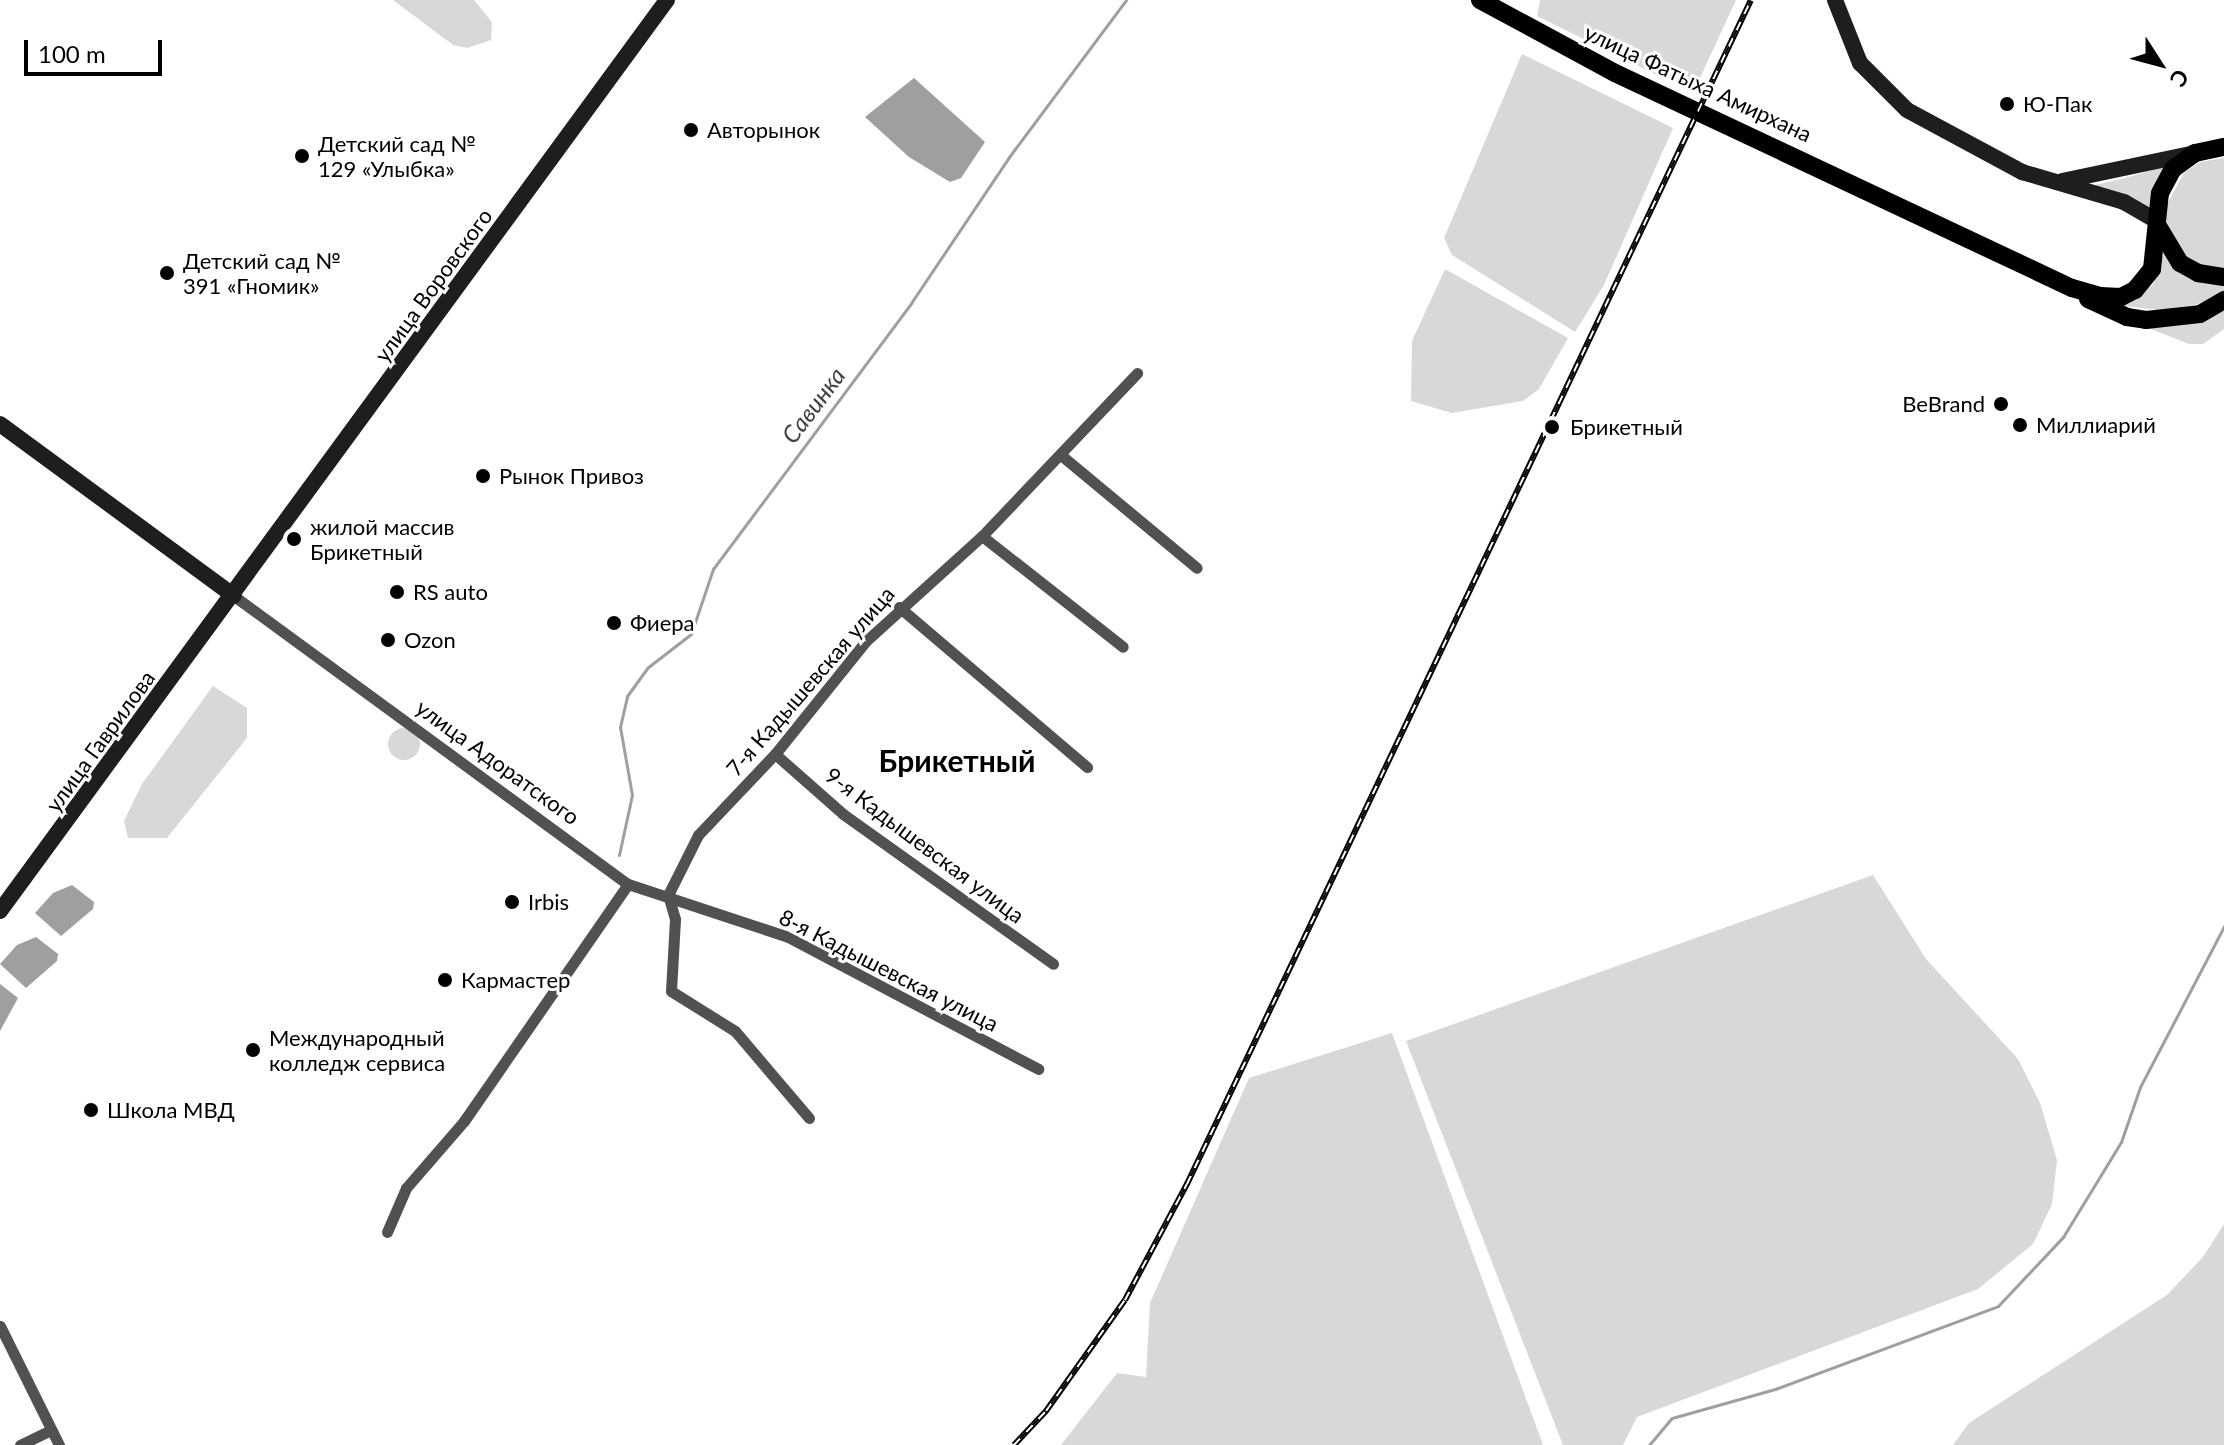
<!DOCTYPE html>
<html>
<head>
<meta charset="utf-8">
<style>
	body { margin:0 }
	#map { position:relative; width:2224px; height:1445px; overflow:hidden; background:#fff; font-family:Lato,sans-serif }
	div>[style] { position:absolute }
	.green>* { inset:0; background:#d8d8d8 }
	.round { border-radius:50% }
	.water>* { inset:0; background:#9f9f9f }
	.stream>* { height:3px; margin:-1.5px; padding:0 1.5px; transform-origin:1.5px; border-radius:1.5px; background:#9f9f9f }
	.street>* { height:11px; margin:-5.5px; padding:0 5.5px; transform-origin:5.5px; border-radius:5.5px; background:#515151 }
	.secondary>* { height:16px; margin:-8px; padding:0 8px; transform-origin:8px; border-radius:8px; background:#1e1e1e }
	.primary>* { height:18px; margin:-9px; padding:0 9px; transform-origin:9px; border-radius:9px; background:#000 }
	.rail>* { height:6px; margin-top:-3px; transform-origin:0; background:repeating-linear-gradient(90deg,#fff 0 9px,#000 0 18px); box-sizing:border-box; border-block:2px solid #000 }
	.dots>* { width:22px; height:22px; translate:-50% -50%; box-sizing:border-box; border:4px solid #fff; border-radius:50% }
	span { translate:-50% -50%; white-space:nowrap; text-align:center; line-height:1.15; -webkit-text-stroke:6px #fff; paint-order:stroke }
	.street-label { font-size:22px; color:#000 }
	.poi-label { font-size:22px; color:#000 }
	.left { translate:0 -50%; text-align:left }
	.right { translate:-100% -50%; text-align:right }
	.water-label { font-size:24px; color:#404040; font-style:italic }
	.district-label { font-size:30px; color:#000; font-weight:700 }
	.north { position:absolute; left:2120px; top:24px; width:80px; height:80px; -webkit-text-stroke:6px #fff; paint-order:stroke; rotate:126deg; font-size:22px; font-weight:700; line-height:32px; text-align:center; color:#000 }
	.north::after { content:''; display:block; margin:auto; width:28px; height:36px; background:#000; clip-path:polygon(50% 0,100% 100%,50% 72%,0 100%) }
	.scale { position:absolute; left:24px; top:40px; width:138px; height:36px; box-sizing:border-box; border:4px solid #000; border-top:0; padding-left:10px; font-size:24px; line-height:28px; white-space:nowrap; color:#000; -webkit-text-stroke:6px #fff; paint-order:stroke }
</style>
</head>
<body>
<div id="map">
	<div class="green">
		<i style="clip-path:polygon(393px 0,474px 0,492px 22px,491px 40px,467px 48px,453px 45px)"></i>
		<i style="clip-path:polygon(1540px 0,1736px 0,1693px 93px,1537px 16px)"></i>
		<i style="clip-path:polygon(1522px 54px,1673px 128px,1604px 285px,1575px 332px,1452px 255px,1444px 238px)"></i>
		<i style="clip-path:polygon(2224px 158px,2224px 271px,2215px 271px,2183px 256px,2166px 224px,2166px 206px,2184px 173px,2200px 162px)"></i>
		<i style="clip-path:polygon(2171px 165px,2151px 212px,2086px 187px,2121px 179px)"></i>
		<i style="clip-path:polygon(2165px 249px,2224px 281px,2224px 294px,2187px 308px,2160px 310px,2115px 305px,2153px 285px)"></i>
		<i style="clip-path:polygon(1445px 269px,1568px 338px,1539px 389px,1523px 401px,1452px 413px,1411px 401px,1412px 341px)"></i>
		<i style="clip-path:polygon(2224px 311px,2224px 329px,2203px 344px,2189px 344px,2138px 324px,2200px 319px)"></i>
		<i style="clip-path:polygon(213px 686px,247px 708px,247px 738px,167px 838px,128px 838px,124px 821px,142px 784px)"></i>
		<i class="round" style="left:388px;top:728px;width:32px;height:32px"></i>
		<i style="clip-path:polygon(1873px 875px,1926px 959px,2018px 1059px,2040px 1103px,2057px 1160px,2052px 1204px,2033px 1244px,1978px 1289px,1637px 1417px,1623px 1445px,1563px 1445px,1406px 1041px)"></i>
		<i style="clip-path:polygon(1392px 1033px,1543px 1445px,1061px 1445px,1117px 1373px,1146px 1377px,1150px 1303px,1249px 1078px)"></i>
		<i style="clip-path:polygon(2224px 1224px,2224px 1445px,1953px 1445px,1969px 1423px,2167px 1295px,2203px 1257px)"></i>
	</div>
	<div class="water">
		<i style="clip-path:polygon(914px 78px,985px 142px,961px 178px,950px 182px,909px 157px,865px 117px)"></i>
		<i style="clip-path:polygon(72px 885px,94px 902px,93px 909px,61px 936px,35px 913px,53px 893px)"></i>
		<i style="clip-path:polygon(36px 937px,58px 954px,57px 961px,26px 988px,0 964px,17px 945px)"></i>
		<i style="clip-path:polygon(0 984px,18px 998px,0 1031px)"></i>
	</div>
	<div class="stream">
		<i style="left:619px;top:855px;width:61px;rotate:-77.8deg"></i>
		<i style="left:632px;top:795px;width:69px;rotate:-100deg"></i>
		<i style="left:620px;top:727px;width:32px;rotate:-77deg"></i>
		<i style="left:627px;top:696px;width:34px;rotate:-54deg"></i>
		<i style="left:647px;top:668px;width:56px;rotate:-37.7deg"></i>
		<i style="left:691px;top:634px;width:69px;rotate:-71.3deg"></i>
		<i style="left:713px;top:569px;width:332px;rotate:-53.3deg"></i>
		<i style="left:911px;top:303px;width:176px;rotate:-56.1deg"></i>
		<i style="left:1009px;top:157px;width:196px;rotate:-53.3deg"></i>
		<i style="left:1649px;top:1445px;width:35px;rotate:-50deg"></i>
		<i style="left:1672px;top:1418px;width:107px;rotate:-15.7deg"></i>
		<i style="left:1775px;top:1389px;width:238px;rotate:-20.4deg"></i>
		<i style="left:1998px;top:1306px;width:95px;rotate:-46.7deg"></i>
		<i style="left:2063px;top:1237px;width:111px;rotate:-58.6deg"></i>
		<i style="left:2121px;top:1142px;width:58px;rotate:-70.9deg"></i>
		<i style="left:2140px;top:1087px;width:182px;rotate:-62.4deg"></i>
	</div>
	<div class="street">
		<i style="left:1062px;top:456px;width:175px;rotate:39.7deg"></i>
		<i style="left:982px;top:536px;width:179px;rotate:38.2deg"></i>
		<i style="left:234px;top:596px;width:488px;rotate:36.2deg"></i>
		<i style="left:628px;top:884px;width:169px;rotate:18.3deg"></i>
		<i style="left:788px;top:937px;width:283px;rotate:27.8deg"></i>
		<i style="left:899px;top:607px;width:247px;rotate:40.4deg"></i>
		<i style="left:775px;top:754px;width:91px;rotate:41.4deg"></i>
		<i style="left:843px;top:814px;width:258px;rotate:35.5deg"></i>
		<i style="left:809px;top:1118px;width:114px;rotate:-130.4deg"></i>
		<i style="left:735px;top:1031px;width:75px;rotate:-148deg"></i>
		<i style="left:671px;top:991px;width:72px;rotate:-86.8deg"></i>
		<i style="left:675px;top:919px;width:25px;rotate:-106deg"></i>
		<i style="left:668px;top:895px;width:67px;rotate:-63.4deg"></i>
		<i style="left:698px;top:835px;width:112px;rotate:-46.5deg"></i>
		<i style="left:775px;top:754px;width:145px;rotate:-51.2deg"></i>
		<i style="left:866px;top:641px;width:156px;rotate:-42.2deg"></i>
		<i style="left:982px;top:536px;width:225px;rotate:-46.4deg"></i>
		<i style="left:387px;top:1232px;width:48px;rotate:-66.6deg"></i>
		<i style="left:406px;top:1188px;width:89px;rotate:-49.1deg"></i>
		<i style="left:464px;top:1121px;width:288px;rotate:-55.3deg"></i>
		<i style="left:0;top:1326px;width:133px;rotate:63.6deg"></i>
		<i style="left:20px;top:1445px;width:34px;rotate:-26deg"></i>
	</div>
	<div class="secondary">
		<i style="left:1835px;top:0;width:68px;rotate:68.4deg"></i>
		<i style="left:1860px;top:63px;width:66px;rotate:45deg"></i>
		<i style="left:1907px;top:110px;width:131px;rotate:28.3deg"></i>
		<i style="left:2022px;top:172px;width:106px;rotate:16.4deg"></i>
		<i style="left:2124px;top:202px;width:38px;rotate:30deg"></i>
		<i style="left:2062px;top:181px;width:136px;rotate:-11.9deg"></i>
		<i style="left:0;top:424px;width:290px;rotate:36.3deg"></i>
		<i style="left:0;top:911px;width:1129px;rotate:-53.79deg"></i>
	</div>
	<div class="primary">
		<i style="left:1480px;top:0;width:153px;rotate:28.4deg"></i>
		<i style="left:1615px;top:73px;width:505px;rotate:25.2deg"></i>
		<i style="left:2072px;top:288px;width:29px;rotate:16deg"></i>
		<i style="left:2100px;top:296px;width:21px;rotate:3deg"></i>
		<i style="left:2121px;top:297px;width:16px;rotate:-27deg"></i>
		<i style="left:2135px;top:290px;width:27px;rotate:-51deg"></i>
		<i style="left:2152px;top:269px;width:76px;rotate:-84deg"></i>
		<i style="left:2160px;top:193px;width:27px;rotate:-62deg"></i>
		<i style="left:2173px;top:169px;width:27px;rotate:-36deg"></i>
		<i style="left:2195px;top:153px;width:30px;rotate:-12deg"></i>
		<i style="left:2159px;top:228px;width:41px;rotate:59deg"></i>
		<i style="left:2180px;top:263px;width:21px;rotate:29deg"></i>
		<i style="left:2198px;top:273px;width:26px;rotate:9deg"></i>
		<i style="left:2088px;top:299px;width:43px;rotate:24.8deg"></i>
		<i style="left:2127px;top:317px;width:19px;rotate:9deg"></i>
		<i style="left:2146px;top:320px;width:54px;rotate:-6.3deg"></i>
		<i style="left:2200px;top:314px;width:28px;rotate:-30deg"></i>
	</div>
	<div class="rail">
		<i style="left:1014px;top:1445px;width:47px;rotate:-46.7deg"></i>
		<i style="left:1046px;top:1411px;width:136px;rotate:-54.6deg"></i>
		<i style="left:1125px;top:1300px;width:132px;rotate:-61.9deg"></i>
		<i style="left:1187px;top:1184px;width:1311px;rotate:-64.53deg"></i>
	</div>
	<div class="dots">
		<i style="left:2007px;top:104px;background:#000"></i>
		<i style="left:691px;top:130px;background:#000"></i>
		<i style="left:302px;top:156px;background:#000"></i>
		<i style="left:167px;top:273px;background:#000"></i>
		<i style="left:2001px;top:404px;background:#000"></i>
		<i style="left:2020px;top:425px;background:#000"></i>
		<i style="left:1552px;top:427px;background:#000"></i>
		<i style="left:483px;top:476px;background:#000"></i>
		<i style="left:294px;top:539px;background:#000"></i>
		<i style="left:397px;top:592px;background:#000"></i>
		<i style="left:614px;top:623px;background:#000"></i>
		<i style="left:388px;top:640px;background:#000"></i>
		<i style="left:512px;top:902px;background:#000"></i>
		<i style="left:445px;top:980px;background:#000"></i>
		<i style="left:253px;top:1050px;background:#000"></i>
		<i style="left:91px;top:1110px;background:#000"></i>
	</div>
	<div class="street-label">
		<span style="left:1698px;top:83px;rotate:25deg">улица Фатыха Амирхана</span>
		<span style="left:433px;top:285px;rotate:-54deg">улица Воровского</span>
		<span style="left:810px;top:681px;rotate:-49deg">7-я Кадышевская улица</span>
		<span style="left:100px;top:741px;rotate:-54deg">улица Гаврилова</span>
		<span style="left:498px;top:762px;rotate:36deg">улица Адоратского</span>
		<span style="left:925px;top:845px;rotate:37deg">9-я Кадышевская улица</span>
		<span style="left:889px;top:970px;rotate:27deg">8-я Кадышевская улица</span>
	</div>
	<div class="poi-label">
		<span class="left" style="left:2023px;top:104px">Ю-Пак</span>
		<span class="left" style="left:707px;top:130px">Авторынок</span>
		<span class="left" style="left:318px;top:156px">Детский сад №<br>129 «Улыбка»</span>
		<span class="left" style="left:183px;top:273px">Детский сад №<br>391 «Гномик»</span>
		<span class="right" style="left:1985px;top:404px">BeBrand</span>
		<span class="left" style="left:2036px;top:425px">Миллиарий</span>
		<span class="left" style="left:1570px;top:427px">Брикетный</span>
		<span class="left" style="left:499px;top:476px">Рынок Привоз</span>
		<span class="left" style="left:310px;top:539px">жилой массив<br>Брикетный</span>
		<span class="left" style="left:413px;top:592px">RS auto</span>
		<span class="left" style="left:630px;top:623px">Фиера</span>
		<span class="left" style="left:404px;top:640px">Ozon</span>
		<span class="left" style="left:528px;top:902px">Irbis</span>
		<span class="left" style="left:461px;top:980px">Кармастер</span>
		<span class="left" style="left:269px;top:1050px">Международный<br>колледж сервиса</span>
		<span class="left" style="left:107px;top:1110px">Школа МВД</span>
	</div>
	<div class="water-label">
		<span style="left:813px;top:405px;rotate:-53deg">Савинка</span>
	</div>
	<div class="district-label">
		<span style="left:957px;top:760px">Брикетный</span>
	</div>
	<div class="north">С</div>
	<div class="scale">100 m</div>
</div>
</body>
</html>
